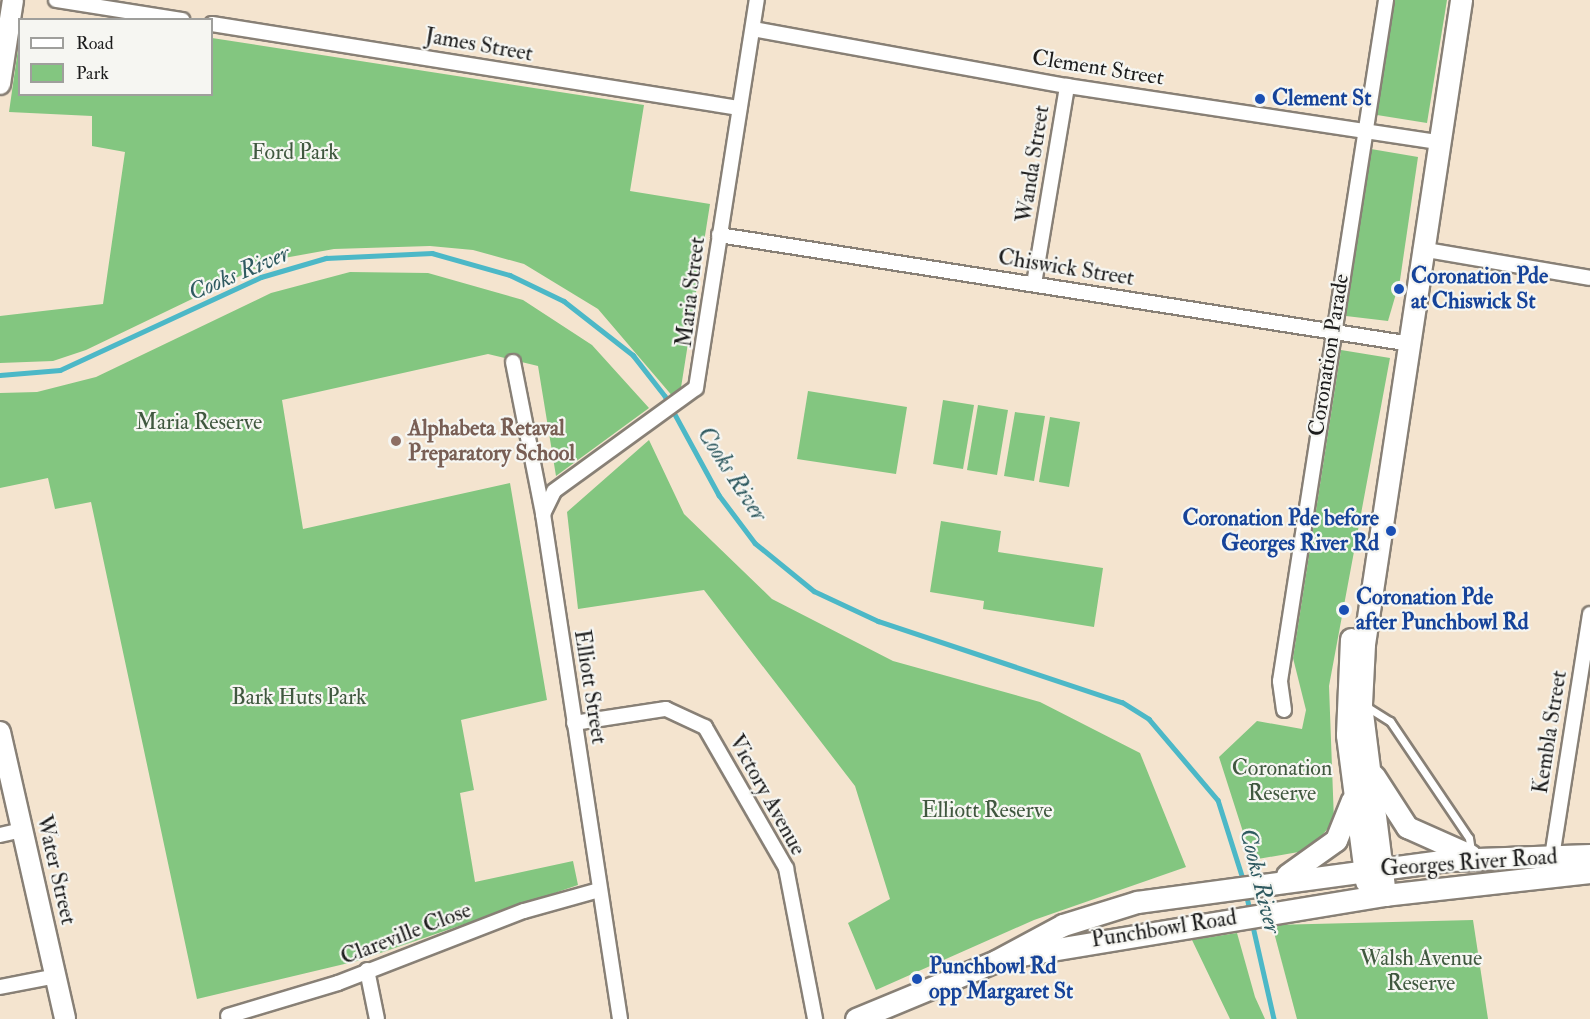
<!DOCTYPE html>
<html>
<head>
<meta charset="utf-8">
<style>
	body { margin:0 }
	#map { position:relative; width:1590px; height:1019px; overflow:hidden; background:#f4e4cf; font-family:"IM FELL Double Pica",serif }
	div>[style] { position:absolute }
	.green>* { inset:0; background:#83c680 }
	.stream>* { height:4.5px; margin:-2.25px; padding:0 2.25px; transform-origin:2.25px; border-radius:2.25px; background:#4cb8c7 }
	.roads { filter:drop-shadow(2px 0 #888076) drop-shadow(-2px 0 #888076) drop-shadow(0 2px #888076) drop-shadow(0 -2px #888076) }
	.service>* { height:7px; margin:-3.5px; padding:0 3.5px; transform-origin:3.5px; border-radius:3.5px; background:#fff }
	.minor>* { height:14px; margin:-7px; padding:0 7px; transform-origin:7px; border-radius:7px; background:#fff }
	.secondary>* { height:20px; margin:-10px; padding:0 10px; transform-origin:10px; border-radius:10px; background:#fff }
	.primary>* { height:21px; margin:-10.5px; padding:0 10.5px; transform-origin:10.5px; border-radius:10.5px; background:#fff }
	.dots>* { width:16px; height:16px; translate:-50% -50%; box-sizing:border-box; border:3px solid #f6f6f2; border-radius:50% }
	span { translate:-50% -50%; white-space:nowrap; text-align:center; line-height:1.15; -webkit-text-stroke:4.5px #f6f6f2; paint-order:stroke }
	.street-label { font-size:22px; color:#1c1c1c }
	.transit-label { font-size:22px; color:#164399; font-weight:700 }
	.left { translate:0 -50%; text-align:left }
	.right { translate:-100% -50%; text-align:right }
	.park-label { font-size:22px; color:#40583f }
	.education-label { font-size:22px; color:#785e54; font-weight:700 }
	.water-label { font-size:24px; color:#2f5a60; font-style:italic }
	.legend { position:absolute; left:18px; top:18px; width:195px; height:78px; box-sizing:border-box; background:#f6f6f2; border:2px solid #9f9f9c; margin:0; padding:8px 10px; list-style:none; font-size:18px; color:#1c1c1c }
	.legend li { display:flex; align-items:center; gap:12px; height:30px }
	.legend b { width:30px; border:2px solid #9f9f9c }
</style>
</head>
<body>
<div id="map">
	<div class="green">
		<i style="clip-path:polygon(1393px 0,1447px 0,1427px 123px,1377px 115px)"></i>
		<i style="clip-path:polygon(212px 38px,644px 105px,630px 191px,710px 204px,680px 394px,674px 398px,598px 309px,524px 264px,473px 250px,430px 246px,334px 249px,273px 260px,86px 350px,53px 361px,0 363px,0 316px,103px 304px,125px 152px,92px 146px,92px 116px,9px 112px,19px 42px,20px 94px,212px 94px)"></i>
		<i style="clip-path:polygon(1371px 149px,1418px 157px,1400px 280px,1388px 321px,1346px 316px)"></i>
		<i style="clip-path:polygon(350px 272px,428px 273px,523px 300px,592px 345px,649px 408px,556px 476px,538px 366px,488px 354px,282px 400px,303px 529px,510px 483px,547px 700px,461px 720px,474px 790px,460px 793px,475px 882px,573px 861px,578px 885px,357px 961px,197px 999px,91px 502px,55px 509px,48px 478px,0 488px,0 393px,37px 392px,96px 377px,271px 293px)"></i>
		<i style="clip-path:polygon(1341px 350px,1390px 358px,1329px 686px,1334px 821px,1310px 850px,1252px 860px,1219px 757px,1257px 721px,1302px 729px,1306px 710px,1293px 658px)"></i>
		<i style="clip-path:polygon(808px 391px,907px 407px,896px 474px,797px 459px)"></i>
		<i style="clip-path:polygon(943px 400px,974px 405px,963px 469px,933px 464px)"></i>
		<i style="clip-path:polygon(978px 405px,1008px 410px,997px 475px,967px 470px)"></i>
		<i style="clip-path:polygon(1015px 412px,1045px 416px,1034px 481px,1004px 476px)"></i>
		<i style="clip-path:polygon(1050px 417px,1080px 422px,1069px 487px,1039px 482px)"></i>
		<i style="clip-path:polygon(649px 440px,684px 514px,772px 599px,893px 661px,1040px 702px,1140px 753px,1186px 867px,1034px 920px,876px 990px,848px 923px,890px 899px,855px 786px,704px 590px,578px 609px,567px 512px)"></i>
		<i style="clip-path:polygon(941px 521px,1001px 531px,998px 552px,1103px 568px,1094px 627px,983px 609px,984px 601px,930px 592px)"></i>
		<i style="clip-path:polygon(1473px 920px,1488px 1019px,1297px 1019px,1272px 925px)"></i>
		<i style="clip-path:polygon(1237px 933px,1255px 997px,1265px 1019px,1230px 1019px,1192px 940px)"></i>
	</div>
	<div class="stream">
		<i style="left:0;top:375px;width:60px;rotate:-4.8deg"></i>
		<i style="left:60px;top:370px;width:221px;rotate:-24.8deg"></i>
		<i style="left:261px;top:277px;width:68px;rotate:-16.3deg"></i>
		<i style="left:326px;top:258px;width:106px;rotate:-2.7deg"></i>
		<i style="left:432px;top:253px;width:81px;rotate:15.8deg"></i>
		<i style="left:510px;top:275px;width:60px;rotate:25.7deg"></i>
		<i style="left:564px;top:301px;width:88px;rotate:38deg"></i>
		<i style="left:633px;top:355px;width:52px;rotate:52deg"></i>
		<i style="left:665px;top:396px;width:113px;rotate:61.4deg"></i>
		<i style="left:719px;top:495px;width:60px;rotate:53.1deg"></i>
		<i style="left:755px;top:543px;width:76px;rotate:39.1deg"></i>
		<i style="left:814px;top:591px;width:71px;rotate:25.1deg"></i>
		<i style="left:878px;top:621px;width:257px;rotate:18.4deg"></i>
		<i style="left:1122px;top:702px;width:32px;rotate:32deg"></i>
		<i style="left:1149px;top:719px;width:106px;rotate:49.6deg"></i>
		<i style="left:1218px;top:800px;width:86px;rotate:72.4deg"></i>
		<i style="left:1246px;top:893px;width:18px;rotate:77deg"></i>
		<i style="left:1252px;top:922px;width:99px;rotate:77.2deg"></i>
	</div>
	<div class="roads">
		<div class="service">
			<i style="left:1364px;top:705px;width:31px;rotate:32deg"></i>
			<i style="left:1390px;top:721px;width:141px;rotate:56deg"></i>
			<i style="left:1469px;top:838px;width:13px;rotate:81deg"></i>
		</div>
		<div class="minor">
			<i style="left:56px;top:0;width:128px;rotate:9deg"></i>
			<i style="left:212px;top:24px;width:534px;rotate:9.06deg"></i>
			<i style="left:753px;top:29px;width:319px;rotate:10.3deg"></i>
			<i style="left:1067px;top:86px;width:375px;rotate:8.6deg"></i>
			<i style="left:719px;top:235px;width:694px;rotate:8.95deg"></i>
			<i style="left:1421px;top:249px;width:171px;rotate:9.7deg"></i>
			<i style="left:1034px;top:284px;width:201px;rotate:-80.5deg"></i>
			<i style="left:513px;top:362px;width:155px;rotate:78.8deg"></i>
			<i style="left:543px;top:514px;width:511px;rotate:81.33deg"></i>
			<i style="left:543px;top:514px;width:25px;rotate:-64deg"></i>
			<i style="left:554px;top:491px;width:175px;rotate:-36deg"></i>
			<i style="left:696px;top:388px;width:393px;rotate:-81.1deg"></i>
			<i style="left:1284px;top:710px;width:29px;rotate:-98deg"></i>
			<i style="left:1280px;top:681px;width:689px;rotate:-81.15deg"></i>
			<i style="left:574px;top:723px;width:93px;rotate:-8.7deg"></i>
			<i style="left:666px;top:709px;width:43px;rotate:24.8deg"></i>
			<i style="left:705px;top:727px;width:163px;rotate:60.1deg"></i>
			<i style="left:786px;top:868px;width:154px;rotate:79.1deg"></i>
			<i style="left:0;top:835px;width:23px;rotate:-13deg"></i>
			<i style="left:1552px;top:857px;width:246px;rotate:-81.1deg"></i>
			<i style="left:367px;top:970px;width:50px;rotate:78.5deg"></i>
			<i style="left:0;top:987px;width:57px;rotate:-11.1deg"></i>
			<i style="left:228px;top:1016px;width:115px;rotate:-16.7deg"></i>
			<i style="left:338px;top:983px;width:199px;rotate:-21.2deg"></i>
			<i style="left:524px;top:911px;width:78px;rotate:-15.6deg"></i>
		</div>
		<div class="secondary">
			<i style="left:0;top:84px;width:85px;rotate:-81.2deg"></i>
			<i style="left:0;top:732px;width:294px;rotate:77.2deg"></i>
		</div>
		<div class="primary">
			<i style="left:1351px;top:639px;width:96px;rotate:92.4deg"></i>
			<i style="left:1347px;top:735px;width:148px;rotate:82.6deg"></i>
			<i style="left:1374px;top:776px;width:61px;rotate:57.1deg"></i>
			<i style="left:1407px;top:827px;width:69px;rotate:24deg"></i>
			<i style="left:1287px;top:875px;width:60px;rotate:-35.5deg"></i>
			<i style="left:1336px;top:840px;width:43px;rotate:-68.2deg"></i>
			<i style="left:1385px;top:895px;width:193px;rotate:-97.2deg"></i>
			<i style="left:1361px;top:704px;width:60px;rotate:-87.1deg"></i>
			<i style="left:1364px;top:644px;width:651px;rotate:-81.43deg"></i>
			<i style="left:1021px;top:955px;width:369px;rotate:-9.4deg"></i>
			<i style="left:1385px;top:895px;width:206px;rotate:-6.4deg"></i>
			<i style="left:856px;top:1019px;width:152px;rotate:-22.5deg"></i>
			<i style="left:996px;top:961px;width:76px;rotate:-28.2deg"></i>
			<i style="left:1063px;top:925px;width:77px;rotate:-17.3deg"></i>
			<i style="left:1137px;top:902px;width:315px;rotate:-7.7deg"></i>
			<i style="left:1449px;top:860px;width:141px;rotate:-2deg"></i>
		</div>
	</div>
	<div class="dots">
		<i style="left:1260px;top:99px;background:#1a4fb4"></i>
		<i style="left:1399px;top:289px;background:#1a4fb4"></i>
		<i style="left:396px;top:441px;background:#8d6e63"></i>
		<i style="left:1391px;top:531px;background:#1a4fb4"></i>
		<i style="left:1344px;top:610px;background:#1a4fb4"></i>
		<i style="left:917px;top:979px;background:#1a4fb4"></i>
	</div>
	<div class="street-label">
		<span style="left:479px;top:45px;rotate:10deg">James Street</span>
		<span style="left:1098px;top:68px;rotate:9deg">Clement Street</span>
		<span style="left:1033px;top:164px;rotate:-81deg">Wanda Street</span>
		<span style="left:1066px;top:268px;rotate:9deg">Chiswick Street</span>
		<span style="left:691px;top:292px;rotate:-83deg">Maria Street</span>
		<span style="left:1329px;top:355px;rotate:-81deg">Coronation Parade</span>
		<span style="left:590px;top:687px;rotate:81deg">Elliott Street</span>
		<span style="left:1550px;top:732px;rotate:-81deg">Kembla Street</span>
		<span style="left:767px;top:795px;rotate:61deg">Victory Avenue</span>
		<span style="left:1469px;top:863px;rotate:-4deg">Georges River Road</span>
		<span style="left:56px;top:870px;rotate:77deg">Water Street</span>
		<span style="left:1164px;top:929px;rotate:-9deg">Punchbowl Road</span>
		<span style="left:406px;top:934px;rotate:-21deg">Clareville Close</span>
	</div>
	<div class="transit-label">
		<span class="left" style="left:1272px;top:99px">Clement St</span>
		<span class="left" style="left:1411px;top:289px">Coronation Pde<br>at Chiswick St</span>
		<span class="right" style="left:1379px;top:531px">Coronation Pde before<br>Georges River Rd</span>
		<span class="left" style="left:1356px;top:610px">Coronation Pde<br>after Punchbowl Rd</span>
		<span class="left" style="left:929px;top:979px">Punchbowl Rd<br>opp Margaret St</span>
	</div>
	<div class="park-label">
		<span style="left:295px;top:153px">Ford Park</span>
		<span style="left:199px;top:423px">Maria Reserve</span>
		<span style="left:299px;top:698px">Bark Huts Park</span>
		<span style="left:1282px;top:781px">Coronation<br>Reserve</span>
		<span style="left:987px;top:811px">Elliott Reserve</span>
		<span style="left:1421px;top:971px">Walsh Avenue<br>Reserve</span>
	</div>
	<div class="education-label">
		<span class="left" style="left:408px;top:441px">Alphabeta Retaval<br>Preparatory School</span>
	</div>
	<div class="water-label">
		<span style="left:239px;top:273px;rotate:-23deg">Cooks River</span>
		<span style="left:732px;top:474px;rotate:57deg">Cooks River</span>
		<span style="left:1260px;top:881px;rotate:76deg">Cooks River</span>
	</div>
	<ul class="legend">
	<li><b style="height:8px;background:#fff"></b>Road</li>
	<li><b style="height:16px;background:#83c680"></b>Park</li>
	</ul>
</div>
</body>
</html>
